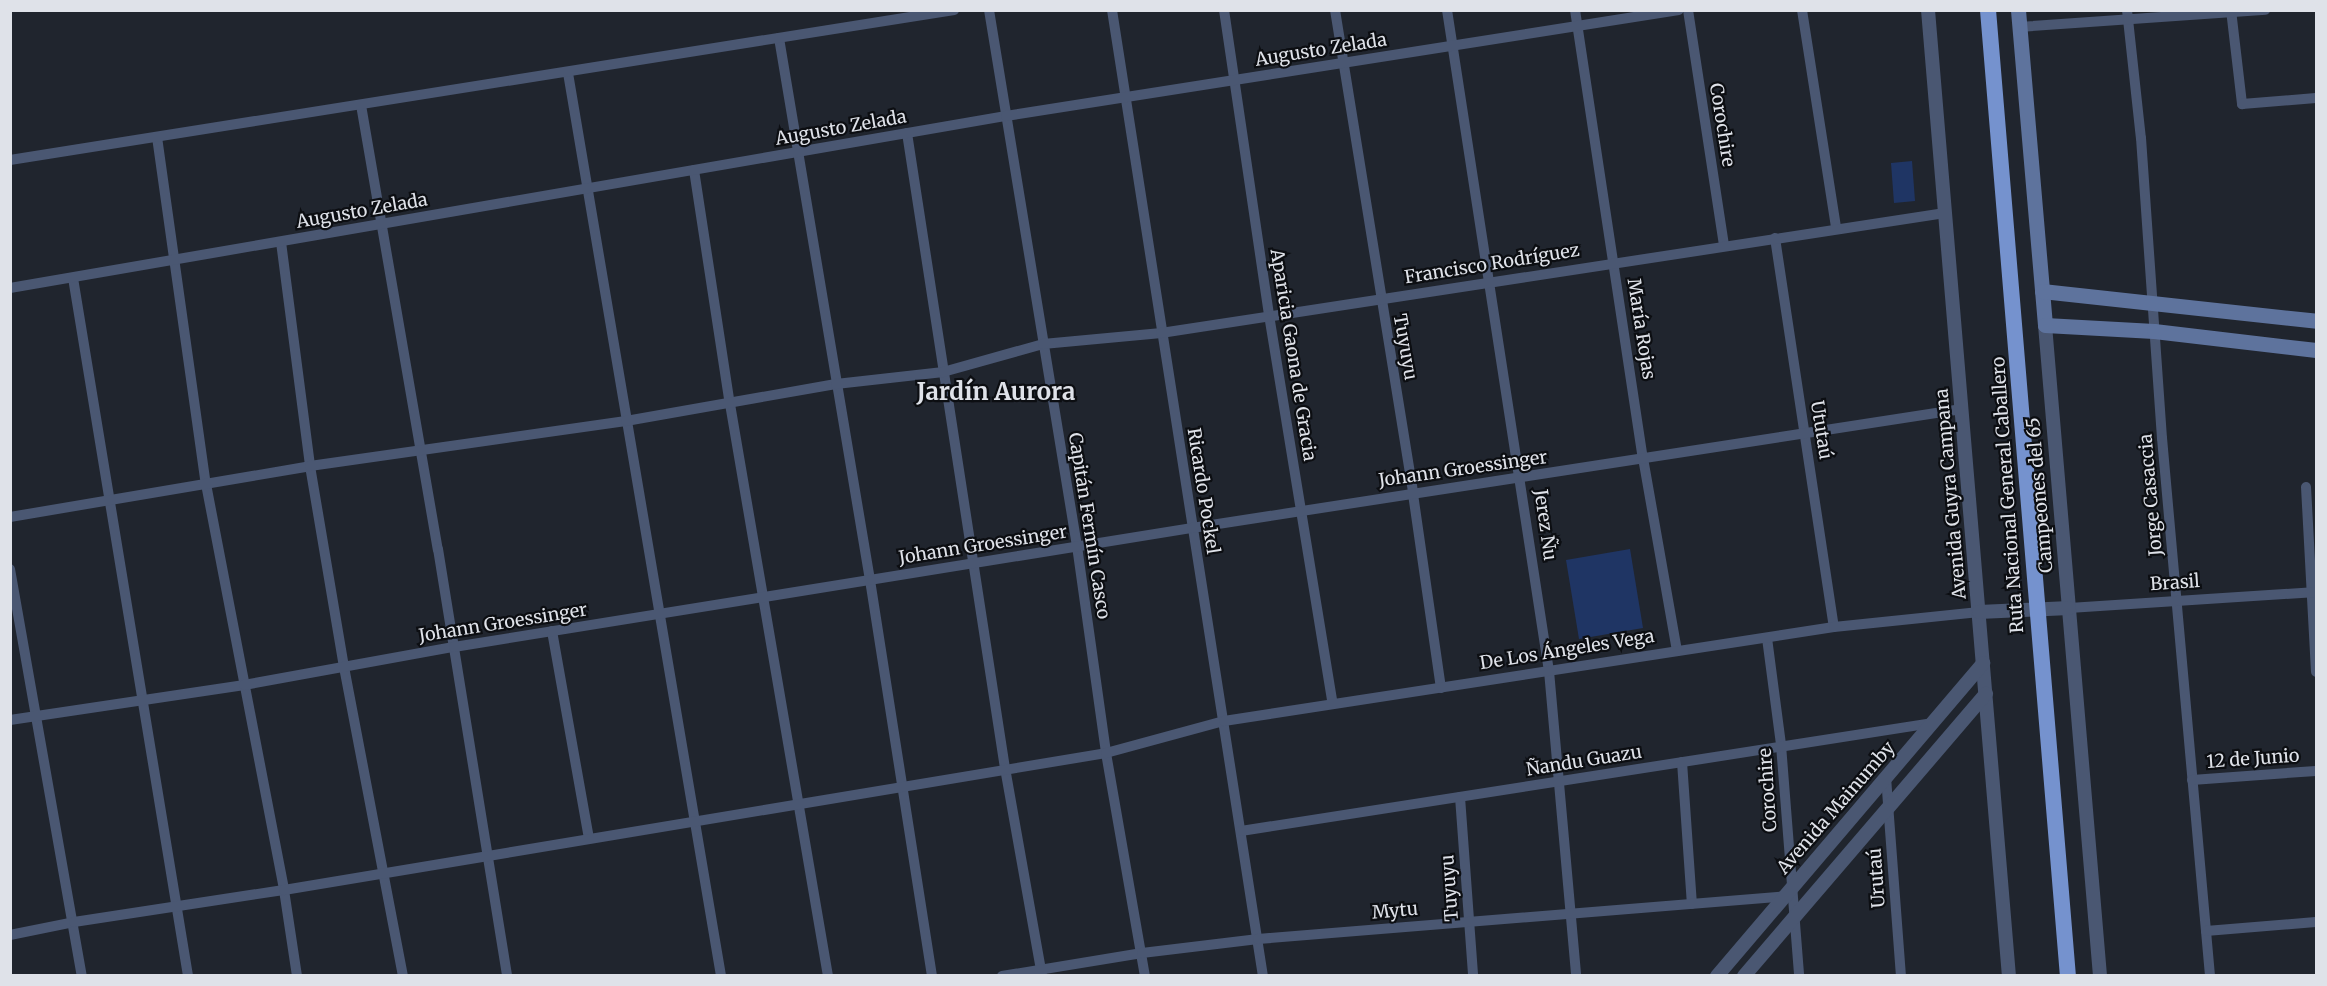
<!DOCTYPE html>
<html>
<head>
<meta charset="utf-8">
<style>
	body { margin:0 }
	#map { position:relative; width:2327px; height:986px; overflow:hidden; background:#20252e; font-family:Merriweather,serif }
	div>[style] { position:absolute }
	.green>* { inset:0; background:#1f3564 }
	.minor>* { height:10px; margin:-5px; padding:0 5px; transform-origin:5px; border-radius:5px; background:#4a5772 }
	.tertiary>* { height:14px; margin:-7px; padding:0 7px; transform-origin:7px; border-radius:7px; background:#4a5772 }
	.secondary>* { height:15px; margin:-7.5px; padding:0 7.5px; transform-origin:7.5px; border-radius:7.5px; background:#5e739d }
	.trunk>* { height:16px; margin:-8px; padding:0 8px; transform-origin:8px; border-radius:8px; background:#7592ce }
	span { translate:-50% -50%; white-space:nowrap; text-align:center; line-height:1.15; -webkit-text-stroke:4.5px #0c0e12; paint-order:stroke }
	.street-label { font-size:18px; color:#dfe2e9 }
	.district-label { font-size:24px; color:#dfe2e9; font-weight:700 }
	.frame { position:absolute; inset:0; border:12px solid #dfe2e9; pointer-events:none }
</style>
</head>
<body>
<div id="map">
	<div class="green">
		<i style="clip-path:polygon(1912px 161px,1915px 201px,1894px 203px,1891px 163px)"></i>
		<i style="clip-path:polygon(1630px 549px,1643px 628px,1579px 639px,1566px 560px)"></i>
	</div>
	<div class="minor">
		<i style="left:989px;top:10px;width:543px;rotate:80.68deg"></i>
		<i style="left:1077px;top:546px;width:209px;rotate:82deg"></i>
		<i style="left:1106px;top:753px;width:226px;rotate:80.1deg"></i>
		<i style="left:1112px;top:10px;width:978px;rotate:81.12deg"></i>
		<i style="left:1224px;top:10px;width:308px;rotate:81.6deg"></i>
		<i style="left:1269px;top:315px;width:394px;rotate:80.7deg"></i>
		<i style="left:1335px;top:10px;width:490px;rotate:80.8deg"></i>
		<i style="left:1413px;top:494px;width:196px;rotate:81.8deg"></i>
		<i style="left:1447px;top:10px;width:669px;rotate:81.23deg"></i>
		<i style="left:1549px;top:671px;width:306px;rotate:84.9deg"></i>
		<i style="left:1575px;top:10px;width:453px;rotate:81.4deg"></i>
		<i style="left:1643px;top:458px;width:196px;rotate:80deg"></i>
		<i style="left:1688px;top:10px;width:238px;rotate:81.3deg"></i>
		<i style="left:1802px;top:10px;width:221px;rotate:81.1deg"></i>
		<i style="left:2127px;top:10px;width:129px;rotate:83.8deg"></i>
		<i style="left:2141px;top:138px;width:301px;rotate:86deg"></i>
		<i style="left:2162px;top:438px;width:540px;rotate:84.9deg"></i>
		<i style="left:2231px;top:10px;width:95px;rotate:83.3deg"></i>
		<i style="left:2242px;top:104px;width:74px;rotate:-4.6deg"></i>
		<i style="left:2019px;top:27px;width:247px;rotate:-4deg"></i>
		<i style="left:779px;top:38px;width:550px;rotate:80.47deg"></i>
		<i style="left:870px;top:580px;width:401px;rotate:81.1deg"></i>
		<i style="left:568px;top:73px;width:916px;rotate:80.38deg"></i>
		<i style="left:361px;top:105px;width:451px;rotate:80.2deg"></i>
		<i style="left:438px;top:549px;width:433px;rotate:80.8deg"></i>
		<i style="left:907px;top:133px;width:643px;rotate:81.23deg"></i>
		<i style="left:1005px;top:768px;width:211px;rotate:79.9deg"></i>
		<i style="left:157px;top:137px;width:350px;rotate:82deg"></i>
		<i style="left:206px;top:484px;width:413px;rotate:79.1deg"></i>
		<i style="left:284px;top:890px;width:87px;rotate:81.4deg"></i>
		<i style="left:10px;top:160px;width:956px;rotate:-9.03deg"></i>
		<i style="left:694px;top:170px;width:237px;rotate:81.3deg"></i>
		<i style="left:730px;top:404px;width:580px;rotate:80.28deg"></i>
		<i style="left:1775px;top:238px;width:393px;rotate:81.4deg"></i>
		<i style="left:281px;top:242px;width:226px;rotate:82.6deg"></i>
		<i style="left:310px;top:466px;width:204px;rotate:80.4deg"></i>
		<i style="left:344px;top:667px;width:315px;rotate:79.2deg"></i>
		<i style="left:73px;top:278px;width:707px;rotate:80.64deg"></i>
		<i style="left:10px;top:288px;width:1011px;rotate:-9.8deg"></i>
		<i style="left:1006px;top:116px;width:681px;rotate:-8.95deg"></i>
		<i style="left:2306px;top:487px;width:185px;rotate:86.9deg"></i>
		<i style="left:10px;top:517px;width:304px;rotate:-9.6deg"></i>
		<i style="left:310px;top:466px;width:319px;rotate:-8.1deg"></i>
		<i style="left:626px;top:421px;width:213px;rotate:-10deg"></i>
		<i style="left:836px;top:384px;width:108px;rotate:-6.4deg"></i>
		<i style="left:943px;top:372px;width:104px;rotate:-15.6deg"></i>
		<i style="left:1043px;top:344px;width:119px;rotate:-5.3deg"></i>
		<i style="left:1161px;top:333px;width:793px;rotate:-8.7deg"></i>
		<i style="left:10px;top:569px;width:413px;rotate:80deg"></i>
		<i style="left:2069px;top:608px;width:248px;rotate:-3.7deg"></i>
		<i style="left:552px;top:631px;width:210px;rotate:79.9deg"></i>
		<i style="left:1767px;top:638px;width:108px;rotate:82.5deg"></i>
		<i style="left:1781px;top:745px;width:232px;rotate:85.5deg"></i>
		<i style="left:10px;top:720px;width:237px;rotate:-8.5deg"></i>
		<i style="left:244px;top:685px;width:213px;rotate:-10.3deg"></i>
		<i style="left:454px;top:647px;width:748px;rotate:-9.16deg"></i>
		<i style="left:1192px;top:528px;width:779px;rotate:-8.79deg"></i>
		<i style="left:1682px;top:762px;width:142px;rotate:86deg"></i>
		<i style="left:1886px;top:777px;width:200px;rotate:85.7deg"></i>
		<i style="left:2192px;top:780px;width:124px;rotate:-4.2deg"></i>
		<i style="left:1460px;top:797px;width:179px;rotate:85.8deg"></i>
		<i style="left:1241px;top:831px;width:699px;rotate:-8.88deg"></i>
		<i style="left:2206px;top:931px;width:110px;rotate:-4.7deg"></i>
		<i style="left:10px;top:935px;width:65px;rotate:-11.5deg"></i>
		<i style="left:74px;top:922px;width:212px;rotate:-8.7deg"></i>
		<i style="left:284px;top:890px;width:833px;rotate:-9.46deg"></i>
		<i style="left:1106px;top:753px;width:122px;rotate:-15.2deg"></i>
		<i style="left:1224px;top:721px;width:617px;rotate:-8.76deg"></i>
		<i style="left:1834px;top:627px;width:146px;rotate:-5.9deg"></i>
		<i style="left:1002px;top:976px;width:142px;rotate:-9.3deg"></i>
		<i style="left:1142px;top:953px;width:117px;rotate:-6.9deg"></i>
		<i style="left:1258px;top:939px;width:533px;rotate:-4.63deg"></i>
	</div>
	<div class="tertiary">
		<i style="left:1928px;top:10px;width:969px;rotate:85.21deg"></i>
		<i style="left:2045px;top:325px;width:653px;rotate:85.17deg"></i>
		<i style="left:1979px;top:612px;width:90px;rotate:-2.5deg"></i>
		<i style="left:1717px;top:976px;width:411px;rotate:-49.6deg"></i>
		<i style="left:1744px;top:976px;width:372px;rotate:-49.4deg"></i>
	</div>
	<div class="secondary">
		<i style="left:2018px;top:10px;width:316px;rotate:85.1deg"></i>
		<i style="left:2045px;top:325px;width:109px;rotate:3.2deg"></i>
		<i style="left:2154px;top:331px;width:163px;rotate:6.7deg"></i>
		<i style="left:2042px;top:291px;width:276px;rotate:6.2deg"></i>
	</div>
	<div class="trunk">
		<i style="left:1988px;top:10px;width:969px;rotate:85.27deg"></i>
	</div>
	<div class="street-label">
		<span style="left:1321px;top:50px;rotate:-9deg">Augusto Zelada</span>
		<span style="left:1722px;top:125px;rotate:81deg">Corochire</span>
		<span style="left:841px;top:128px;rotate:-10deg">Augusto Zelada</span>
		<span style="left:362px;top:211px;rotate:-10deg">Augusto Zelada</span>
		<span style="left:1492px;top:264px;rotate:-9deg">Francisco Rodríguez</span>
		<span style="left:1641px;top:329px;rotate:81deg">María Rojas</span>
		<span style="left:1405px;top:347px;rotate:80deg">Tuyuyu</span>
		<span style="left:1293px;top:355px;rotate:81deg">Aparicia Gaona de Gracia</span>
		<span style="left:1821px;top:430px;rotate:81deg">Ututaú</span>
		<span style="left:1463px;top:469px;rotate:-8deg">Johann Groessinger</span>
		<span style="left:1203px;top:491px;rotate:81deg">Ricardo Pockel</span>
		<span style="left:1951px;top:494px;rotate:-95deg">Avenida Guyra Campana</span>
		<span style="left:2008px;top:495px;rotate:-94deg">Ruta Nacional General Caballero</span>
		<span style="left:2040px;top:495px;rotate:-95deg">Campeones del 65</span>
		<span style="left:2151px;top:495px;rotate:-95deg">Jorge Casaccia</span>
		<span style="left:1545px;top:525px;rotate:82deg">Jerez Ñu</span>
		<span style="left:1089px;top:526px;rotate:81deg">Capitán Fermín Casco</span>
		<span style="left:983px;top:545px;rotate:-9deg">Johann Groessinger</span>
		<span style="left:2175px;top:583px;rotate:-4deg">Brasil</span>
		<span style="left:503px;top:623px;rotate:-9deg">Johann Groessinger</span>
		<span style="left:1567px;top:650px;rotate:-9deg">De Los Ángeles Vega</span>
		<span style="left:2253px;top:759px;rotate:-4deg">12 de Junio</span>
		<span style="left:1584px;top:761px;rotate:-9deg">Ñandu Guazu</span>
		<span style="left:1768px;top:790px;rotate:-94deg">Corochire</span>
		<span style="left:1836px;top:808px;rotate:-49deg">Avenida Mainumby</span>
		<span style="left:1877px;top:878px;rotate:-94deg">Urutaú</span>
		<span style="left:1450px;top:888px;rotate:-94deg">Tuyuyu</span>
		<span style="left:1395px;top:911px;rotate:-5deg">Mytu</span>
	</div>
	<div class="district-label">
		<span style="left:996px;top:392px">Jardín Aurora</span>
	</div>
	<div class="frame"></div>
</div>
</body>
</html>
